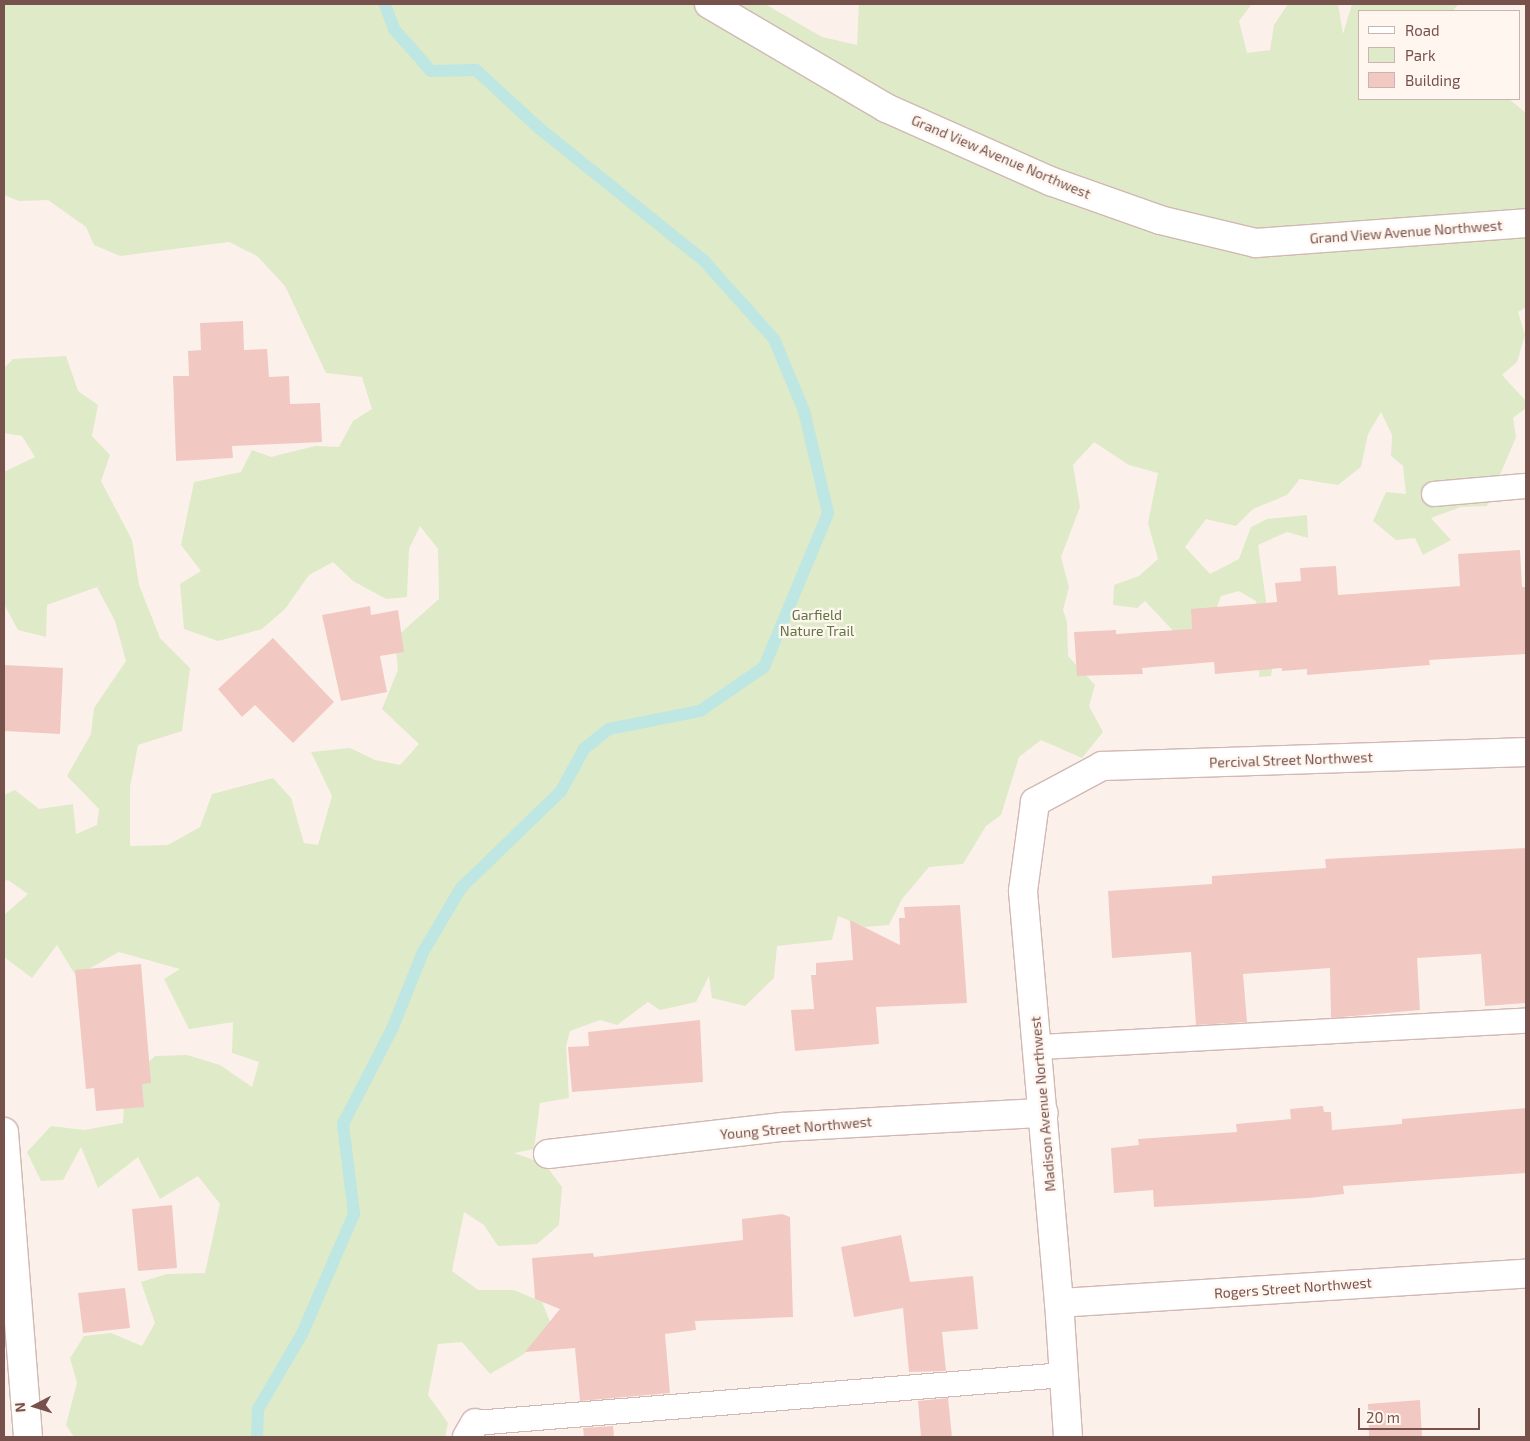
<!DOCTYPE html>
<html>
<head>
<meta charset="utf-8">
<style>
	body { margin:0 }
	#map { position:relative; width:1530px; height:1441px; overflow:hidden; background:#fcf1ea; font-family:"Exo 2",sans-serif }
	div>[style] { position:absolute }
	.green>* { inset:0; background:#deeac8 }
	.stream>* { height:12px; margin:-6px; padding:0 6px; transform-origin:6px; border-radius:6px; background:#bee6e2 }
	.building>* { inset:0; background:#f1c9c2 }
	.roads { filter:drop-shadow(1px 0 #d1b8b2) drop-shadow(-1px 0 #d1b8b2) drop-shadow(0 1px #d1b8b2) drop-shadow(0 -1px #d1b8b2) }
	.lane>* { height:24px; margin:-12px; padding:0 12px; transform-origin:12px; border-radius:12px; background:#fff }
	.street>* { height:28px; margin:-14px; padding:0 14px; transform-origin:14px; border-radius:14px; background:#fff }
	.secondary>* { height:28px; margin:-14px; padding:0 14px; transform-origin:14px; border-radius:14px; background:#fff }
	span { translate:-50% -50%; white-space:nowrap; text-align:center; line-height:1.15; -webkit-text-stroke:4.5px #fff6f0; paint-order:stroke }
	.street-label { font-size:14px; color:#77524d }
	.park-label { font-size:14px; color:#5e7642 }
	.frame { position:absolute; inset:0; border:5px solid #77524d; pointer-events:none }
	.legend { position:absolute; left:1358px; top:10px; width:162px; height:90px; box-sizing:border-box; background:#fff6f0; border:1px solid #c9b4af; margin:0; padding:6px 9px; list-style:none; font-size:15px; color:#77524d }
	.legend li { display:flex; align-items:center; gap:10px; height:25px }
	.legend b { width:25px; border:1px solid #c9b4af }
	.north { position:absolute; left:10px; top:1381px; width:50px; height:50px; -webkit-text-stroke:4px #fff6f0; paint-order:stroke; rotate:265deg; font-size:14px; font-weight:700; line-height:20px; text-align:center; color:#77524d }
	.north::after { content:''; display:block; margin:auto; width:18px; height:22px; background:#77524d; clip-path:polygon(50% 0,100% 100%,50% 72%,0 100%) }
	.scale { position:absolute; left:1358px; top:1408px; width:122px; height:22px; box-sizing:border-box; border:2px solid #77524d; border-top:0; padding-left:6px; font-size:15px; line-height:18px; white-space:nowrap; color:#77524d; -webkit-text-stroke:4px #fff6f0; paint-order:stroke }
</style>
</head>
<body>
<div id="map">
	<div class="green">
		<i style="clip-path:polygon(4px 4px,765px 4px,822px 37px,857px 45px,859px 4px,1252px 4px,1239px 21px,1247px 53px,1270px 50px,1274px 25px,1288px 4px,1338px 4px,1343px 34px,1352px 4px,1459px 4px,1452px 11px,1359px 11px,1359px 99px,1509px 99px,1526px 113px,1526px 307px,1518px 312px,1525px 335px,1517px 362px,1502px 375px,1526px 401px,1526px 408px,1513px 418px,1516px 437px,1487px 506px,1461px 507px,1431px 518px,1451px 540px,1423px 555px,1415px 538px,1396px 540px,1373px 521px,1386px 492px,1406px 494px,1403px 466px,1391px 456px,1392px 435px,1381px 412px,1368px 434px,1361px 467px,1338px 485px,1300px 479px,1287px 495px,1253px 509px,1236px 526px,1206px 519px,1185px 547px,1210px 574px,1239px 559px,1251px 527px,1267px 519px,1307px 515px,1308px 538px,1287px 532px,1258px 545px,1274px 657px,1271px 676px,1259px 677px,1261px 633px,1256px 601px,1239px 591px,1221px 596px,1213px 618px,1203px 628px,1178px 636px,1145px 601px,1137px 608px,1113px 605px,1114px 585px,1139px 576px,1158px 559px,1148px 523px,1158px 473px,1129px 465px,1094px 442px,1073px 465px,1080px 507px,1061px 557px,1069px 587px,1063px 610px,1067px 622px,1068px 656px,1095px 685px,1089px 706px,1103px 732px,1082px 758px,1041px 740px,1019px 757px,1001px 815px,986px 826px,963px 864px,929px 867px,902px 899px,889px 925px,865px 927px,838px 916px,832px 940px,777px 946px,774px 978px,745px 1006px,712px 998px,709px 976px,696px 1002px,660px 1010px,648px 1002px,617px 1025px,600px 1020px,570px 1031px,566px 1046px,569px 1098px,540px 1103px,534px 1149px,514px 1153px,545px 1164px,562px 1187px,559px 1225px,537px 1244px,498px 1246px,484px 1225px,464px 1212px,452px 1271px,478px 1290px,514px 1290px,542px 1302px,550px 1322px,524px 1354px,490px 1374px,462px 1342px,438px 1344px,428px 1395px,448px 1423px,445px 1437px,74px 1437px,66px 1425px,77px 1383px,70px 1358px,84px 1336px,111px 1333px,142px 1346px,155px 1323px,141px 1282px,167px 1274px,205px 1273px,220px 1204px,198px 1176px,160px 1199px,138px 1157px,98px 1188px,81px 1147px,63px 1180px,41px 1181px,27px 1152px,51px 1126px,84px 1130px,123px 1123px,125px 1083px,155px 1056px,187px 1055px,220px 1065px,252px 1087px,259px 1062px,232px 1053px,233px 1022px,189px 1029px,164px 979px,180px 969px,119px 952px,76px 976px,57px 945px,32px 978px,4px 957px,4px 915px,28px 894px,8px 880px,4px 881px,4px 795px,15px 790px,39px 809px,73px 804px,76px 834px,97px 825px,99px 809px,67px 776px,91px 734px,94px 708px,126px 661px,115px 621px,97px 587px,47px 605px,46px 637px,18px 630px,4px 604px,4px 472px,35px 457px,22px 436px,4px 433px,4px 368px,13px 359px,66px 356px,78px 391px,98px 405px,92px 436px,110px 455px,101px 481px,132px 540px,139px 585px,160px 638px,190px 668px,182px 731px,138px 745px,130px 787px,130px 846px,168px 845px,200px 827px,212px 794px,273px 778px,291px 798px,304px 843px,318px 845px,332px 796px,311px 752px,350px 748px,375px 760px,400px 765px,419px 744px,382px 709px,398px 670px,395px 638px,439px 599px,438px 549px,420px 526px,409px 549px,407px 597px,386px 599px,353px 581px,333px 562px,309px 575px,285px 609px,262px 629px,218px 641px,184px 629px,180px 584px,201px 571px,181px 545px,194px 482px,241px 472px,252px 450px,271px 457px,315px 446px,339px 447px,353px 421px,372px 409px,362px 377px,326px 373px,285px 286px,257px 256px,229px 242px,120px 256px,94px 245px,86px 227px,48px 200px,19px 201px,4px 195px)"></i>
	</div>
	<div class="stream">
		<i style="left:257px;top:1437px;width:28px;rotate:-88deg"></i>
		<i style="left:258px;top:1409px;width:87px;rotate:-59.6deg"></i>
		<i style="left:302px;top:1334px;width:131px;rotate:-66.6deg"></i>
		<i style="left:354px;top:1214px;width:91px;rotate:-97deg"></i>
		<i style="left:343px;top:1124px;width:109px;rotate:-62.7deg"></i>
		<i style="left:393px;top:1027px;width:81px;rotate:-68.2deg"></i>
		<i style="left:423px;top:952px;width:74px;rotate:-59.3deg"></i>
		<i style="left:461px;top:888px;width:139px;rotate:-44.1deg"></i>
		<i style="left:561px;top:791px;width:48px;rotate:-61.3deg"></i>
		<i style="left:584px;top:749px;width:32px;rotate:-39deg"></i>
		<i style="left:609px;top:729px;width:93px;rotate:-11.2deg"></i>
		<i style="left:700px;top:711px;width:78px;rotate:-34.5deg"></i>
		<i style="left:764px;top:667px;width:167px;rotate:-67.4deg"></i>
		<i style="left:828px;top:513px;width:105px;rotate:-103.2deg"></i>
		<i style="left:804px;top:411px;width:78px;rotate:-112.6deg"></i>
		<i style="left:774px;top:339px;width:106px;rotate:-131.9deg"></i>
		<i style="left:703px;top:260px;width:209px;rotate:-141.2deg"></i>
		<i style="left:540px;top:129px;width:87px;rotate:-137.3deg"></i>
		<i style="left:476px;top:70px;width:45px;rotate:178.7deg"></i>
		<i style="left:431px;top:71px;width:56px;rotate:-131.4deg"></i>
		<i style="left:394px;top:29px;width:27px;rotate:-110deg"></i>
	</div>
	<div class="building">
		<i style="clip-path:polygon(243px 321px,244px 350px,267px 349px,269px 377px,289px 376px,290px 404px,320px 403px,322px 442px,232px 446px,233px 458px,176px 461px,173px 376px,189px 376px,188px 351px,201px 350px,200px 323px)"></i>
		<i style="clip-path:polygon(1520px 550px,1522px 587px,1526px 587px,1526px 654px,1429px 660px,1430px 665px,1307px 675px,1307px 669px,1282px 671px,1282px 668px,1215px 674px,1214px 662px,1142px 668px,1143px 674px,1077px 676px,1074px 632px,1116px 630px,1116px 634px,1192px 629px,1191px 609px,1277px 602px,1275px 583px,1301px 581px,1300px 568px,1336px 566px,1338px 595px,1460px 586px,1458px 554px)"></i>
		<i style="clip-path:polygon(370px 606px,371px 615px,398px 610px,404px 652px,380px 656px,387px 692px,341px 701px,322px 615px)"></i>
		<i style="clip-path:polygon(273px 638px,334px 702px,293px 743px,255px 705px,242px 717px,218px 689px)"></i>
		<i style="clip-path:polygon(4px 665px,63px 668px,60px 734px,4px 731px)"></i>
		<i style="clip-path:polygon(1526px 848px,1526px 1003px,1485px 1006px,1481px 954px,1417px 958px,1420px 1010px,1331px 1018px,1330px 968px,1243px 974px,1247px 1022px,1196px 1025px,1191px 952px,1112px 958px,1108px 891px,1212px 884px,1212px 876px,1326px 868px,1325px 859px)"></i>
		<i style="clip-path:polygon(960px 905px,967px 1003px,876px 1007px,879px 1044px,795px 1051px,791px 1010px,814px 1009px,811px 975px,816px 975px,816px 963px,853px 960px,850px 920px,900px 945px,899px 918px,905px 918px,904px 907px)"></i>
		<i style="clip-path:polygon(141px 964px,151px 1083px,142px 1084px,144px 1107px,96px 1111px,94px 1088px,86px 1089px,75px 970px)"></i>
		<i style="clip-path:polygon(700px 1020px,703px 1082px,572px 1092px,568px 1047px,589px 1046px,588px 1032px)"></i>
		<i style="clip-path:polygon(1323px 1106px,1324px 1112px,1331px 1112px,1332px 1130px,1402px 1124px,1402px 1119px,1526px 1108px,1526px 1173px,1343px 1186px,1344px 1194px,1309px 1198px,1154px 1207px,1153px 1190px,1114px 1193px,1111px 1148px,1139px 1145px,1138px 1139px,1237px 1132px,1236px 1124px,1291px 1119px,1290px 1109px)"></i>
		<i style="clip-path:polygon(172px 1205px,177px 1268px,138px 1271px,132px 1209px)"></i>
		<i style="clip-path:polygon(782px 1214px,790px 1217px,793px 1317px,695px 1321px,696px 1330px,665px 1334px,670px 1393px,580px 1401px,575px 1348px,525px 1352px,560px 1309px,535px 1299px,532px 1258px,593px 1253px,594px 1257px,743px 1240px,742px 1219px)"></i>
		<i style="clip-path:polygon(901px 1235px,910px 1282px,973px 1276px,978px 1329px,942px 1332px,946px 1371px,909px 1372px,903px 1308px,854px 1317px,841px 1247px)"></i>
		<i style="clip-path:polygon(125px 1288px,130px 1328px,83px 1333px,78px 1293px)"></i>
		<i style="clip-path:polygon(948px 1398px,952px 1437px,921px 1437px,918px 1401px)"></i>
		<i style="clip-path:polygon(1420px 1400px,1422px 1437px,1369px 1437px,1368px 1404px)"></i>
		<i style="clip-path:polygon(613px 1426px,614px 1437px,584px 1437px,583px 1428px)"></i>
	</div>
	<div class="roads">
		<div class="lane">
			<i style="left:1434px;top:494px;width:92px;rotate:-5deg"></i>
			<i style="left:1039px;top:1047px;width:488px;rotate:-3.1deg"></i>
			<i style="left:475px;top:1423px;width:591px;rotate:-4.66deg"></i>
		</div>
		<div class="street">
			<i style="left:709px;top:4px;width:205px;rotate:30.4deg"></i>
			<i style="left:886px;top:108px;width:180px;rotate:24deg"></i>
			<i style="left:1050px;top:181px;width:117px;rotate:19.5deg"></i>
			<i style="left:1160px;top:220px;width:99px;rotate:13.5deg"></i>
			<i style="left:1256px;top:243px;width:271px;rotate:-4.2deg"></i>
			<i style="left:4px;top:1132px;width:306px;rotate:85.5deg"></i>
			<i style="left:548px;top:1154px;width:236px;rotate:-6.6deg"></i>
			<i style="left:782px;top:1127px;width:262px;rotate:-3.1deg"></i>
			<i style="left:1059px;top:1303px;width:414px;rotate:-95deg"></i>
			<i style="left:1023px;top:891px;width:90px;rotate:-82.3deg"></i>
			<i style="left:1035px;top:802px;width:76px;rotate:-28.2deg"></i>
			<i style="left:1102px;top:766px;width:424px;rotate:-1.9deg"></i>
			<i style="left:467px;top:1437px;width:16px;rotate:-60deg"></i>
		</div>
		<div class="secondary">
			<i style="left:1068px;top:1437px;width:134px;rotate:-93.8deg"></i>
			<i style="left:1059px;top:1303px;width:468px;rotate:-3.6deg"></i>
		</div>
	</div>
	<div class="street-label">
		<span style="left:1001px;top:157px;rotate:23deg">Grand View Avenue Northwest</span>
		<span style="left:1406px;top:232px;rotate:-4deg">Grand View Avenue Northwest</span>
		<span style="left:1291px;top:760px;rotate:-2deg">Percival Street Northwest</span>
		<span style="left:1043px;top:1104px;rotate:-95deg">Madison Avenue Northwest</span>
		<span style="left:796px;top:1128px;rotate:-5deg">Young Street Northwest</span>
		<span style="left:1293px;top:1288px;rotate:-4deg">Rogers Street Northwest</span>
	</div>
	<div class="park-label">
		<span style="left:817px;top:623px">Garfield<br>Nature Trail</span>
	</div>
	<div class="frame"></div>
	<ul class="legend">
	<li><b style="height:6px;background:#fff"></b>Road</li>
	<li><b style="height:14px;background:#deeac8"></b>Park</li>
	<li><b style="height:14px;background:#f1c9c2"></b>Building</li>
	</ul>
	<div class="north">N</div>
	<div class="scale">20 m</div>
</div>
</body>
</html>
